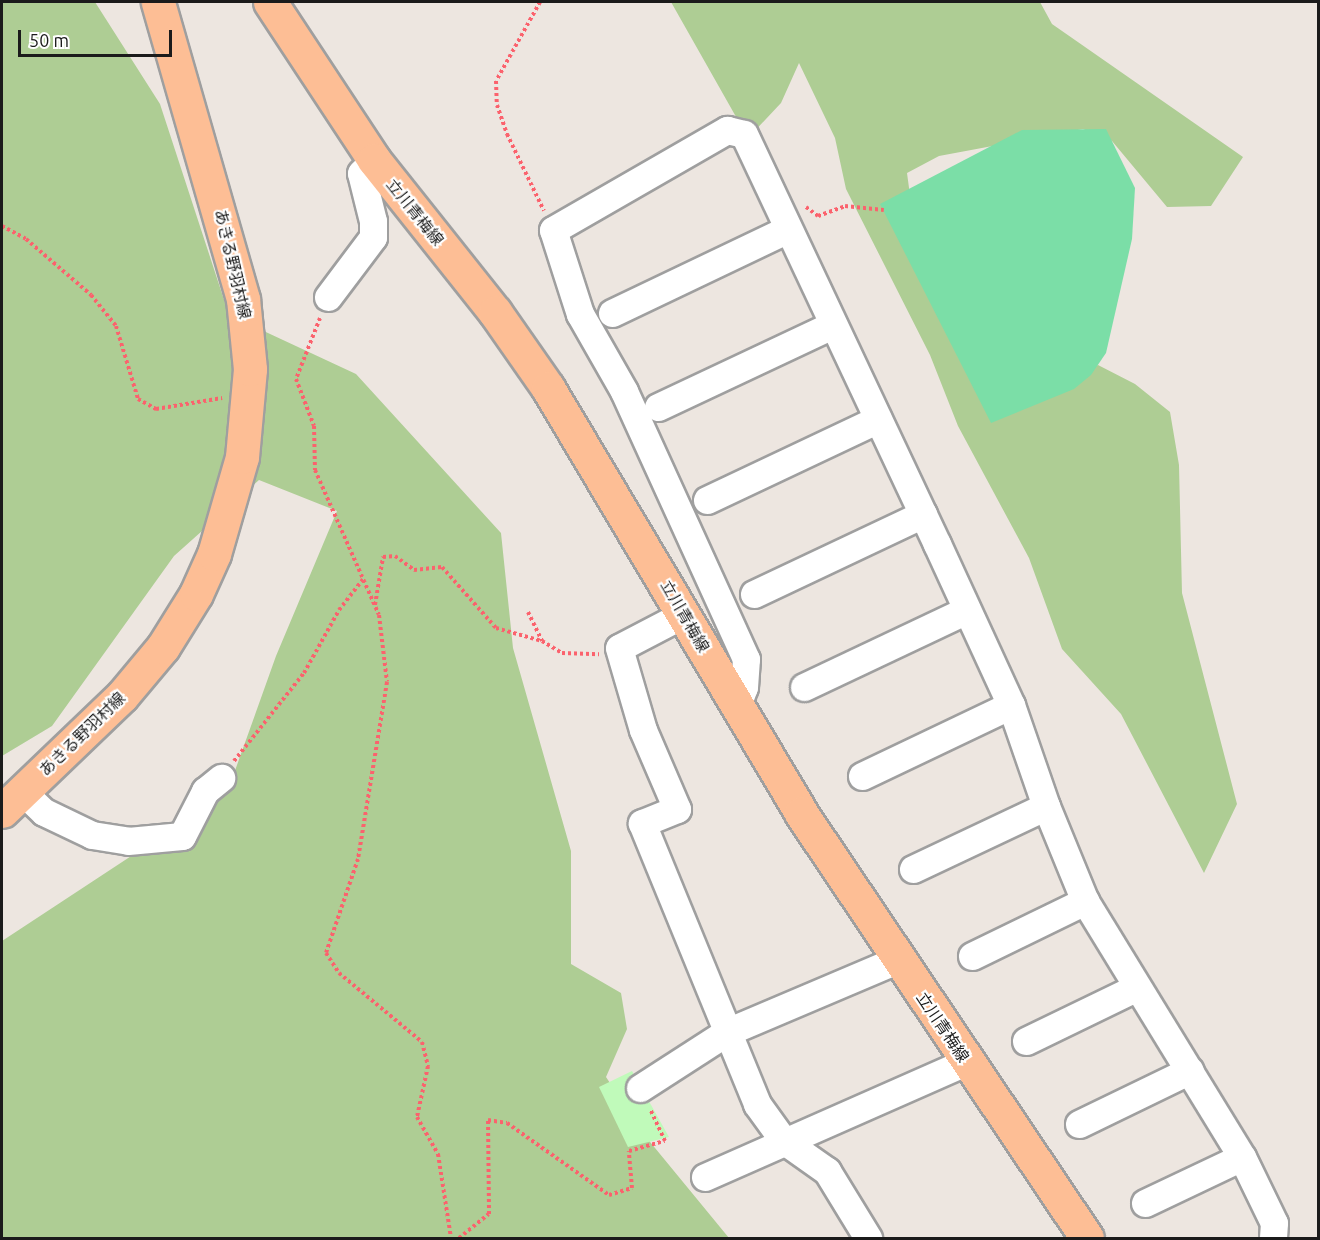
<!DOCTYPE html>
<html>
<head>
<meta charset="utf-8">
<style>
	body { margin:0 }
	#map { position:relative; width:1320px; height:1240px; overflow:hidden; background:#ede6e0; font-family:Ubuntu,"Noto Sans JP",sans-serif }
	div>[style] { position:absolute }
	.forest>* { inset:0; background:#aecd94 }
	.park>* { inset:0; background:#c0faba }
	.pitch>* { inset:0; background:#7bdea7 }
	.path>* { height:4px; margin-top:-2px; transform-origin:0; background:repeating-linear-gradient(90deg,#fb626d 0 3px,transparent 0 6px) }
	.roads { filter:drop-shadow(2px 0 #9f9f9f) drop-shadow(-2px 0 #9f9f9f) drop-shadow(0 2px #9f9f9f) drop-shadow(0 -2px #9f9f9f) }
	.minor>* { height:27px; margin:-13.5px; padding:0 13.5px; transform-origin:13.5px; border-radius:13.5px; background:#fff }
	.major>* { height:33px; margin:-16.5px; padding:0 16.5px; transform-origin:16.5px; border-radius:16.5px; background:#fdbe95 }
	span { translate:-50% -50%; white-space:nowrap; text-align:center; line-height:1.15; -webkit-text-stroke:4.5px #fff; paint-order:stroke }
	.street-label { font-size:16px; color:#1b1b1b }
	.frame { position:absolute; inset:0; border:3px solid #1b1b1b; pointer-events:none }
	.scale { position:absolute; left:18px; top:30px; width:154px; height:27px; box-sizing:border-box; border:3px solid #1b1b1b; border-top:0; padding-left:8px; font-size:18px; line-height:21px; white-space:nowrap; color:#1b1b1b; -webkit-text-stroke:4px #fff; paint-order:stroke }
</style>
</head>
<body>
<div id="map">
	<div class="forest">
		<i style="clip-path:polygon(2px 2px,95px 2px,160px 104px,229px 315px,356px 374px,501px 533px,513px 648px,571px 851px,571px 964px,621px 993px,627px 1029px,606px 1077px,646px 1137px,729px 1238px,2px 1238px,2px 941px,227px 793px,276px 656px,337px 511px,259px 480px,174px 556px,52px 726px,2px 756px)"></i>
		<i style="clip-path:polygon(671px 2px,1040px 2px,1052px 24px,1243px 157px,1211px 206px,1167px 207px,1112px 141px,1083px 129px,939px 156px,907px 173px,912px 210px,998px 411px,1098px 365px,1135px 384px,1170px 412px,1179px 465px,1182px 593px,1237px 804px,1204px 873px,1121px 714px,1062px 649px,1029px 558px,958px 426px,930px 355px,846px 189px,835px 138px,799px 63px,781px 103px,748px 138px)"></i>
	</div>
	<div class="park">
		<i style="clip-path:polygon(632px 1071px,669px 1137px,628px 1147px,599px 1087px)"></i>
	</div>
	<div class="pitch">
		<i style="clip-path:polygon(1106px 129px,1135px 188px,1132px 239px,1106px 353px,1091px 375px,1074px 389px,991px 423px,880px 204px,1022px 130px)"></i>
	</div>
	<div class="path">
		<i style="left:540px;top:2px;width:90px;rotate:119.1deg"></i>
		<i style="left:496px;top:81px;width:24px;rotate:88deg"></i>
		<i style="left:497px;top:105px;width:31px;rotate:71deg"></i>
		<i style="left:507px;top:134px;width:85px;rotate:64.3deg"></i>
		<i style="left:806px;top:207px;width:15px;rotate:37deg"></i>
		<i style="left:818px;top:216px;width:29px;rotate:-20deg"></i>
		<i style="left:845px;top:206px;width:39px;rotate:6deg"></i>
		<i style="left:2px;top:226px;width:27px;rotate:28deg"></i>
		<i style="left:26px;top:239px;width:86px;rotate:40.7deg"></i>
		<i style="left:91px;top:295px;width:40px;rotate:51deg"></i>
		<i style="left:116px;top:326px;width:76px;rotate:73.2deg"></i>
		<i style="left:138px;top:399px;width:21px;rotate:29deg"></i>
		<i style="left:156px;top:409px;width:67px;rotate:-9.5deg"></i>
		<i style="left:320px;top:318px;width:66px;rotate:111.5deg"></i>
		<i style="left:296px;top:379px;width:50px;rotate:69deg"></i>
		<i style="left:314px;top:426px;width:44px;rotate:88.7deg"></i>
		<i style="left:315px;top:470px;width:158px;rotate:66.2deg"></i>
		<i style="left:379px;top:615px;width:67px;rotate:83.2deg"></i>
		<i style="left:387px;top:682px;width:179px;rotate:99.3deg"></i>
		<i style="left:358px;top:859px;width:99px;rotate:108.8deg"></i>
		<i style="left:326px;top:953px;width:24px;rotate:57deg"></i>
		<i style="left:339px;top:973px;width:108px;rotate:39.7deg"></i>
		<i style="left:422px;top:1042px;width:25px;rotate:76deg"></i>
		<i style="left:428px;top:1066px;width:52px;rotate:102.2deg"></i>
		<i style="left:417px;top:1117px;width:43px;rotate:60.4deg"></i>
		<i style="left:438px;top:1154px;width:85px;rotate:81.2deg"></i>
		<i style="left:375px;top:605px;width:49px;rotate:-80.5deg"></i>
		<i style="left:383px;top:557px;width:12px;rotate:-5deg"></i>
		<i style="left:395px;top:556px;width:24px;rotate:36deg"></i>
		<i style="left:414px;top:570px;width:28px;rotate:-6deg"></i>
		<i style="left:442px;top:567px;width:81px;rotate:48.5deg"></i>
		<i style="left:496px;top:628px;width:48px;rotate:15.8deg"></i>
		<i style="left:528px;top:612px;width:32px;rotate:64deg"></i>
		<i style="left:542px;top:641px;width:23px;rotate:31deg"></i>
		<i style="left:562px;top:653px;width:37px;rotate:2deg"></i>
		<i style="left:234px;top:761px;width:112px;rotate:-51.5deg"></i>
		<i style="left:304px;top:673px;width:72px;rotate:-60.9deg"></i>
		<i style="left:339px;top:610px;width:39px;rotate:-52deg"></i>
		<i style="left:459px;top:1238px;width:38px;rotate:-39deg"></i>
		<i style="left:489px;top:1214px;width:94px;rotate:-90.6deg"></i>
		<i style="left:488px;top:1120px;width:19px;rotate:9deg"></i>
		<i style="left:507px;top:1123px;width:125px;rotate:35.2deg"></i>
		<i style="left:609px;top:1195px;width:24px;rotate:-17deg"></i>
		<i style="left:632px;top:1188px;width:37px;rotate:-95deg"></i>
		<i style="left:629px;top:1151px;width:37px;rotate:-16deg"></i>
		<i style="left:665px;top:1141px;width:35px;rotate:-115deg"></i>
	</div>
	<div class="roads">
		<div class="minor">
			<i style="left:328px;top:297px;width:75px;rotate:-53.1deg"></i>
			<i style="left:373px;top:237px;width:16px;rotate:-90deg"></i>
			<i style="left:373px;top:221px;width:49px;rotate:-104deg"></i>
			<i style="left:361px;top:173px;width:18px;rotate:-45deg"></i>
			<i style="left:612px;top:313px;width:195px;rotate:-25.5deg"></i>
			<i style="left:658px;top:407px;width:192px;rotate:-25.2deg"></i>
			<i style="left:707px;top:500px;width:189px;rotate:-25.3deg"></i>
			<i style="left:754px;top:594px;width:187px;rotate:-25.3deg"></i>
			<i style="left:684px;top:614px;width:73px;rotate:152.4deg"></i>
			<i style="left:619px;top:648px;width:85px;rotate:73.7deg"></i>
			<i style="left:643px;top:730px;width:86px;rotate:66.7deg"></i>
			<i style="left:677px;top:809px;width:38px;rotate:158deg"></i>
			<i style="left:642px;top:823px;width:304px;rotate:67.7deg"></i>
			<i style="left:757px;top:1104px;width:44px;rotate:54.2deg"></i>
			<i style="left:783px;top:1140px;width:54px;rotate:35.2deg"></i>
			<i style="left:827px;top:1171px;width:79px;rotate:58.5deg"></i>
			<i style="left:804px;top:687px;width:180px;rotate:-25.3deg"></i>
			<i style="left:737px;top:706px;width:20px;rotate:-70deg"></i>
			<i style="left:744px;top:687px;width:28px;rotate:-86deg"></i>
			<i style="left:746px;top:659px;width:294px;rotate:-114.5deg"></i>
			<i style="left:624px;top:391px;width:89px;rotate:-119.7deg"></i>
			<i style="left:580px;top:314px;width:88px;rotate:-107.8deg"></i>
			<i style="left:553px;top:230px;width:201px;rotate:-29.9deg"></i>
			<i style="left:727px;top:130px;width:17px;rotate:13deg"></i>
			<i style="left:744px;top:134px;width:453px;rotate:64.8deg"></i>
			<i style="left:937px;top:544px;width:177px;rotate:65.3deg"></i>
			<i style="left:1011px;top:705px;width:107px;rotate:70.9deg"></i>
			<i style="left:1046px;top:806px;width:103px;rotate:67.7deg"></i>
			<i style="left:1085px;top:901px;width:300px;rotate:58.5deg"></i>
			<i style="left:1242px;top:1157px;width:73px;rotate:64.1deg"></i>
			<i style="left:1274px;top:1223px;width:15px;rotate:94deg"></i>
			<i style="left:862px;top:776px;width:165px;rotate:-25.5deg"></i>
			<i style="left:22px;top:791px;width:30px;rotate:44deg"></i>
			<i style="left:44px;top:812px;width:53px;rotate:25.6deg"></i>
			<i style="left:92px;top:835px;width:36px;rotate:9deg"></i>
			<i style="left:128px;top:841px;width:54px;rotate:-5.3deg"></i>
			<i style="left:182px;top:836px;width:51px;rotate:-62.9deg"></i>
			<i style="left:205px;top:791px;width:21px;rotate:-39deg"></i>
			<i style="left:913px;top:869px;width:147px;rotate:-25.3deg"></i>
			<i style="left:972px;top:956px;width:126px;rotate:-26deg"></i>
			<i style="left:1026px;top:1041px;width:123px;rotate:-25.9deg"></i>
			<i style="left:640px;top:1088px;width:103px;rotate:-32.8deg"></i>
			<i style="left:727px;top:1032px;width:185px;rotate:-23deg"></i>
			<i style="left:1079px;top:1124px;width:123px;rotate:-25.9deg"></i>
			<i style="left:705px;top:1177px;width:285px;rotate:-23.8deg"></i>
			<i style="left:1145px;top:1203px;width:107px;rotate:-25.4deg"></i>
		</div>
		<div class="major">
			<i style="left:270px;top:2px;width:189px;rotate:56.6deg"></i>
			<i style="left:374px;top:160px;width:194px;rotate:51.5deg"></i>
			<i style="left:495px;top:312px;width:93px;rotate:55.1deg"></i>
			<i style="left:548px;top:388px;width:495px;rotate:59.2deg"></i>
			<i style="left:801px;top:813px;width:512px;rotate:56.06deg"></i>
			<i style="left:2px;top:811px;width:166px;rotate:-43.8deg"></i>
			<i style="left:122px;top:696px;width:64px;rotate:-50.1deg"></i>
			<i style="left:163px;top:647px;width:62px;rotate:-58.1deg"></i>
			<i style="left:196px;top:594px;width:44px;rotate:-65.8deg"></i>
			<i style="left:214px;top:554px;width:101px;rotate:-73.9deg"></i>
			<i style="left:242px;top:457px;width:88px;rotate:-84.8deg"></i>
			<i style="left:250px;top:369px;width:70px;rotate:-95.7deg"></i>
			<i style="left:243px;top:299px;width:309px;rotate:-106deg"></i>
		</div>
	</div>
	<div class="street-label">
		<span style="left:415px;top:212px;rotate:51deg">立川青梅線</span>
		<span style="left:233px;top:264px;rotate:77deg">あきる野羽村線</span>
		<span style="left:685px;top:616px;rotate:60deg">立川青梅線</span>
		<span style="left:82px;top:734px;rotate:-44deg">あきる野羽村線</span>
		<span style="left:943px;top:1027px;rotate:56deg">立川青梅線</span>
	</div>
	<div class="frame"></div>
	<div class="scale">50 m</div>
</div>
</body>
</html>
